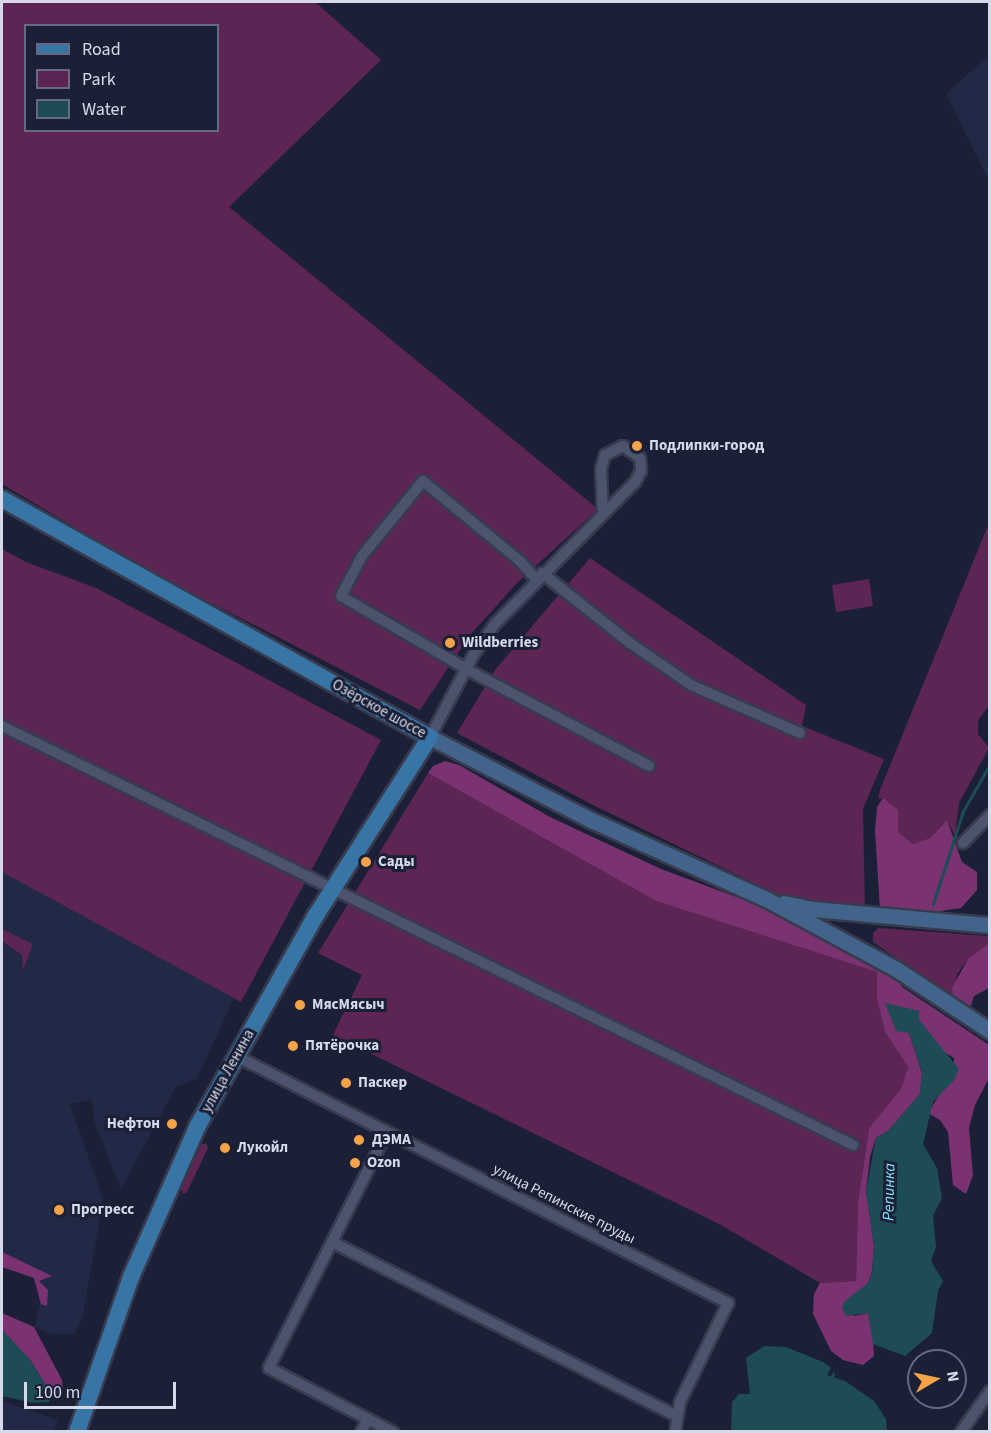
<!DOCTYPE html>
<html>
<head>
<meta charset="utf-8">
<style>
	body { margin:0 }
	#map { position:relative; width:991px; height:1433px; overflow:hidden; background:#1b2037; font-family:"Source Sans 3",sans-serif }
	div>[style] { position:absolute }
	.built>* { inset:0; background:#222946 }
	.green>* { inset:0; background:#5d2554 }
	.forest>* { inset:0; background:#7b3270 }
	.water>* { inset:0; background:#1e4c54 }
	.stream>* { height:3px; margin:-1.5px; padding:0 1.5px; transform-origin:1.5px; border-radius:1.5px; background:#1e4c54 }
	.roads { filter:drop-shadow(2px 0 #383b4e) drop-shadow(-2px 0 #383b4e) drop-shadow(0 2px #383b4e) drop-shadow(0 -2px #383b4e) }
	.street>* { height:10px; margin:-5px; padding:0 5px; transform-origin:5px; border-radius:5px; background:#4c536d }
	.secondary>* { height:15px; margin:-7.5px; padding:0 7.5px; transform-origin:7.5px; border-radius:7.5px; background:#42648a }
	.primary>* { height:16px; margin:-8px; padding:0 8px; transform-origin:8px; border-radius:8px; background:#3775a6 }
	.dots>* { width:16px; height:16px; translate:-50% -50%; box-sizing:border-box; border:3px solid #1b2037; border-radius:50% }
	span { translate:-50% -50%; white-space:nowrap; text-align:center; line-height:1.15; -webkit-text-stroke:6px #1b2037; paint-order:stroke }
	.poi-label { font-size:15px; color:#d5d9e9; font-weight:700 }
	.left { translate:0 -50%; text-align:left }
	.right { translate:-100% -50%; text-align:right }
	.street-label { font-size:15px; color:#d5d9e9 }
	.water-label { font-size:16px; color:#80e0f4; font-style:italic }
	.frame { position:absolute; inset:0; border:3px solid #d5d9e9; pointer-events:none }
	.legend { position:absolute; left:24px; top:24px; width:195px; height:108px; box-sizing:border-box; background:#1b2037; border:2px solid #656a7e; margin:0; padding:8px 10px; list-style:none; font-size:18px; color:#d5d9e9 }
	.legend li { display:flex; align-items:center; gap:12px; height:30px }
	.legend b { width:30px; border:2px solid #656a7e }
	.north { position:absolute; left:907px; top:1349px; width:60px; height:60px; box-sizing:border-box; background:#1b2037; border:2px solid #656a7e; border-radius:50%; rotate:81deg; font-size:16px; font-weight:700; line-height:24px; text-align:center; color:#d5d9e9 }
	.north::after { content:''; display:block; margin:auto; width:21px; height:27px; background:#f6a247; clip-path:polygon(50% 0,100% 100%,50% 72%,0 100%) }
	.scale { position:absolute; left:24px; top:1382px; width:152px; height:27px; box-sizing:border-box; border:3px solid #d5d9e9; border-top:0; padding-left:8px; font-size:18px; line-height:21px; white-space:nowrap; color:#d5d9e9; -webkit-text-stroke:4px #1b2037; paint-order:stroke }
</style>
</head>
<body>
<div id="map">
	<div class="built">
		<i style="clip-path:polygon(989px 55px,989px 181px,946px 94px)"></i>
		<i style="clip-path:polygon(2px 872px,234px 998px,197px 1078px,176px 1087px,121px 1189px,95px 1124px,92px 1099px,70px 1104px,103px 1199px,83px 1316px,75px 1334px,51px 1334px,34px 1327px,40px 1304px,34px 1278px,2px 1267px,2px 941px,22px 955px,24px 970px,33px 944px,2px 929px)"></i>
		<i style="clip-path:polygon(2px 1401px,58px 1420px,54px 1431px,2px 1431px)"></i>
	</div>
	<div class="green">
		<i style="clip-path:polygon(evenodd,2px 2px,315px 2px,381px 60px,229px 207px,598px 509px,517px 583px,470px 635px,420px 710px,149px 571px,2px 484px,2px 2px,26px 26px,218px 26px,218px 130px,26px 130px,26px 26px)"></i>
		<i style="clip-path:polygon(989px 523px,989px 706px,978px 720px,978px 734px,989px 748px,959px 803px,955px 836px,947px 820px,930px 838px,913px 844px,898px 832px,883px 798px,878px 799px,880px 790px)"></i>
		<i style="clip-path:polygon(2px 549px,26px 562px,96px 588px,381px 740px,241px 1002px,2px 872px)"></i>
		<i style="clip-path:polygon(590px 558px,806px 705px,802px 726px,884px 759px,863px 809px,865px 911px,779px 895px,593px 805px,457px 733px,495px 670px)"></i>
		<i style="clip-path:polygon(869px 579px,873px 606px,836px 612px,832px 585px)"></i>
		<i style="clip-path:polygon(428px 773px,656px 901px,877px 972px,877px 999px,885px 1032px,908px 1067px,901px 1089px,869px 1128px,858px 1202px,856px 1281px,820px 1283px,721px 1225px,333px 1035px,362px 975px,318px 953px)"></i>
		<i style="clip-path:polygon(878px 928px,989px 936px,989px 943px,968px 959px,957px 974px,953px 997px,873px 942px,873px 933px)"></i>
		<i style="clip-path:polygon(2px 929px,33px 944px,23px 971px,22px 955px,2px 941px)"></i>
		<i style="clip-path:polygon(206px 1143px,208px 1148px,187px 1192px,183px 1194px,181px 1189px,201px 1145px)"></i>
	</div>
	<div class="forest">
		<i style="clip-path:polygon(445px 761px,459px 765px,550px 817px,661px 869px,750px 902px,826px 938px,897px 976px,902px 987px,989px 1045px,989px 1078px,975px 1105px,969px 1128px,973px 1175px,966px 1194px,953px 1185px,948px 1132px,940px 1120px,928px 1113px,943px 1089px,954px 1080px,954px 1058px,944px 1052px,919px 1020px,919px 1011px,886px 1004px,909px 1033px,922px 1073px,920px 1094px,888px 1131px,876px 1138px,870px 1157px,866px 1191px,874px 1246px,872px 1272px,868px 1283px,857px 1296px,844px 1302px,854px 1316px,868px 1313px,872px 1321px,874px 1356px,863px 1365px,843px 1360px,831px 1351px,813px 1314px,814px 1294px,820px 1283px,856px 1281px,858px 1202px,869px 1128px,901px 1089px,908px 1067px,885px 1032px,877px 999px,877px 972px,656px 901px,428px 773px,433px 766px)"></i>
		<i style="clip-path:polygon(883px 798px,898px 810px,898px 832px,913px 844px,930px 838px,947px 820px,962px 862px,977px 872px,977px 890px,961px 908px,919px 914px,880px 910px,875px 830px,877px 807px)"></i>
		<i style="clip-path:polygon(989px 943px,989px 988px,974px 996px,969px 1012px,953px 997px,952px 988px,968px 959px)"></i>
		<i style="clip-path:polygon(2px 1252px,52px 1276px,39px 1281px,48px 1290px,47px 1306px,41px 1304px,34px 1278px,2px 1267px)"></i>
		<i style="clip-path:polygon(2px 1313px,34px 1327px,62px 1380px,63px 1394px,59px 1397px,52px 1396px,31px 1361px,2px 1330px)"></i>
	</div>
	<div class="water">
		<i style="clip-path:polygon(885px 1003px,919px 1011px,919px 1020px,959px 1069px,954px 1080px,933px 1102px,923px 1144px,937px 1168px,942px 1198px,933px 1216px,936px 1247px,931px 1261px,943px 1281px,938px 1291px,932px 1333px,905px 1356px,873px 1344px,868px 1313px,846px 1316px,842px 1308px,844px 1302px,868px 1283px,872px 1272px,874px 1246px,866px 1191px,876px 1138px,888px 1131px,920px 1094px,922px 1072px,909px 1033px,896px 1031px)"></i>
		<i style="clip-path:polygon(2px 1330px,31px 1361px,52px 1396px,49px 1402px,33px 1403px,2px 1396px)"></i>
		<i style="clip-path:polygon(764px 1346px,786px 1347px,823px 1362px,831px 1368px,827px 1375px,845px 1381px,874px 1401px,886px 1419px,887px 1431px,731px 1431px,732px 1402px,739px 1394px,750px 1394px,746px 1358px)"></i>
	</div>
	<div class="stream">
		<i style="left:933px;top:904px;width:98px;rotate:-72.1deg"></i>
		<i style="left:963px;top:811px;width:54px;rotate:-60.1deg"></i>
		<i style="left:830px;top:1382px;width:9px;rotate:-69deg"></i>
	</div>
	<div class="roads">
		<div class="street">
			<i style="left:542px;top:573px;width:112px;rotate:38.5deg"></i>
			<i style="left:630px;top:643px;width:74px;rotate:34.5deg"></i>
			<i style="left:691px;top:685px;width:119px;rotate:23.8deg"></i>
			<i style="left:536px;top:579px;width:24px;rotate:-132deg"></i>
			<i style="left:520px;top:561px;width:126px;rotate:-140.5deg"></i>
			<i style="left:423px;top:481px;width:97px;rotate:129.1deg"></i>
			<i style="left:362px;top:556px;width:45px;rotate:117.7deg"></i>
			<i style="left:341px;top:596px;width:147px;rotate:30.2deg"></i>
			<i style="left:468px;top:670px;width:205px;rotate:27.9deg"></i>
			<i style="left:2px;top:726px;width:949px;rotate:26.21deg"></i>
			<i style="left:430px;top:737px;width:94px;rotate:-62.1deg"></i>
			<i style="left:474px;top:654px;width:38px;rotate:-55deg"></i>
			<i style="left:496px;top:623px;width:198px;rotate:-45.4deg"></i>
			<i style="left:635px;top:482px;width:13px;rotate:-61deg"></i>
			<i style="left:641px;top:471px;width:13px;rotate:-94deg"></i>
			<i style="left:640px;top:458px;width:21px;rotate:-145deg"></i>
			<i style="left:623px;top:446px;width:20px;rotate:153deg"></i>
			<i style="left:605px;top:455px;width:15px;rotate:106deg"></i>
			<i style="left:601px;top:469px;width:44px;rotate:87.4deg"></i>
			<i style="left:963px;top:843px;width:39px;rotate:-46deg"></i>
			<i style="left:236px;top:1056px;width:551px;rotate:26.66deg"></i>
			<i style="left:728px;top:1303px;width:110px;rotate:115.9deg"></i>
			<i style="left:680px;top:1402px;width:30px;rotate:99deg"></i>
			<i style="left:387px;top:1132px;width:264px;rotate:116.6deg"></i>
			<i style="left:269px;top:1368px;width:140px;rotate:27.3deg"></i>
			<i style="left:332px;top:1242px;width:386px;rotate:26.8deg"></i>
			<i style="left:361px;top:1432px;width:15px;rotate:-62deg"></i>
			<i style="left:961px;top:1432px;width:50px;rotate:-54.7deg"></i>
		</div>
		<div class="secondary">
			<i style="left:430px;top:737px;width:181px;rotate:27.3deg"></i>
			<i style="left:591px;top:820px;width:192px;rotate:24.3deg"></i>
			<i style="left:766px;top:899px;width:148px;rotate:28.3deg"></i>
			<i style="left:896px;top:969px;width:113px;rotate:33.4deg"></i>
			<i style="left:784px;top:903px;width:30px;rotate:12deg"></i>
			<i style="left:813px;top:909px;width:178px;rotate:5.2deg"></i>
		</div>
		<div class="primary">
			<i style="left:2px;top:499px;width:490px;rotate:29.1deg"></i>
			<i style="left:430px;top:737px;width:211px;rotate:122.6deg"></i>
			<i style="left:316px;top:915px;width:241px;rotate:119.3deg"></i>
			<i style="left:198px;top:1125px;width:166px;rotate:113.8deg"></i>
			<i style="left:131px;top:1277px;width:164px;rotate:109.2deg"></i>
		</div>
	</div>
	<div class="dots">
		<i style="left:637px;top:446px;background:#f6a247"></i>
		<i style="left:450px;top:643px;background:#f6a247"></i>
		<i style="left:366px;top:862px;background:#f6a247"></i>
		<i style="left:300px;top:1005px;background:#f6a247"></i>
		<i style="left:293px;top:1046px;background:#f6a247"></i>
		<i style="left:346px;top:1083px;background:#f6a247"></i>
		<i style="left:172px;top:1124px;background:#f6a247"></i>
		<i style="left:359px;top:1140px;background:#f6a247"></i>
		<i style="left:225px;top:1148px;background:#f6a247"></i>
		<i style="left:355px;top:1163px;background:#f6a247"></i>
		<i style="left:59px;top:1210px;background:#f6a247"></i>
	</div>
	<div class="poi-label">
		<span class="left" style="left:649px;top:446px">Подлипки-город</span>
		<span class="left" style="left:462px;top:643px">Wildberries</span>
		<span class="left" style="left:378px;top:862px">Сады</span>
		<span class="left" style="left:312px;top:1005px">МясМясыч</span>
		<span class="left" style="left:305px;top:1046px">Пятёрочка</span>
		<span class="left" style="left:358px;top:1083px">Паскер</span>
		<span class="right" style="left:160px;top:1124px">Нефтон</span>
		<span class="left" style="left:372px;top:1140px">ДЭМА</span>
		<span class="left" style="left:237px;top:1148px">Лукойл</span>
		<span class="left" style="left:367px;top:1163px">Ozon</span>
		<span class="left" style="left:71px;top:1210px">Прогресс</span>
	</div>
	<div class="street-label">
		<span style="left:379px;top:709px;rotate:29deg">Озёрское шоссе</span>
		<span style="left:228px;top:1071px;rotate:-61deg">улица Ленина</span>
		<span style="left:564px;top:1204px;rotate:27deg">улица Репинские пруды</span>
	</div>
	<div class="water-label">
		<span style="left:889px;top:1192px;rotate:-89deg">Репинка</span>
	</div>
	<div class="frame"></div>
	<ul class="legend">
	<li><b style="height:8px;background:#3775a6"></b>Road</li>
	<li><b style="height:16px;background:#5d2554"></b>Park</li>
	<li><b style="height:16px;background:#1e4c54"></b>Water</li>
	</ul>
	<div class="north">N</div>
	<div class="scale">100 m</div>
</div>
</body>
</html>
